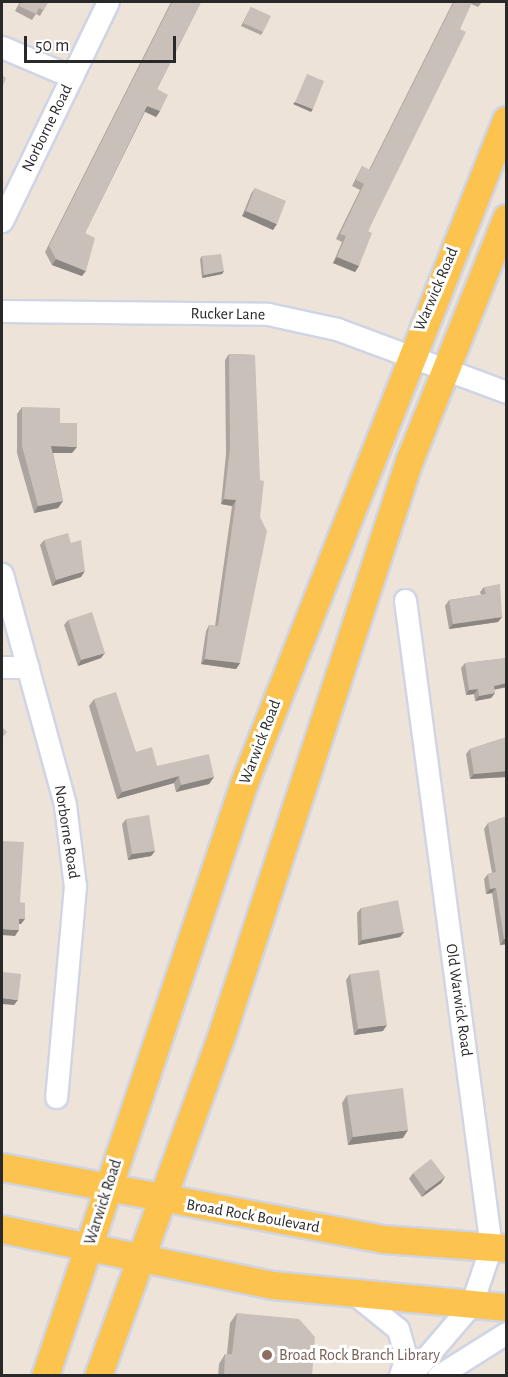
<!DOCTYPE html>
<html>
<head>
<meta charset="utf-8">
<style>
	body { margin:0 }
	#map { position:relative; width:508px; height:1377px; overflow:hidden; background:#ede3d9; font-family:"Alegreya Sans",sans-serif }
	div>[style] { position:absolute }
	.roads { filter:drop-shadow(2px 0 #cfd5e4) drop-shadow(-2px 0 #cfd5e4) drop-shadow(0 2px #cfd5e4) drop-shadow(0 -2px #cfd5e4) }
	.minor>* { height:21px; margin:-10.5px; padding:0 10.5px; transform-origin:10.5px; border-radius:10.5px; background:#fff }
	.major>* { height:27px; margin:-13.5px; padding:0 13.5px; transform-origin:13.5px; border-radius:13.5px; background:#fdc34f }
	.wall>* { inset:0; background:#aca59f }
	.shaded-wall>* { inset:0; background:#8c8682 }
	.building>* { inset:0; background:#c8c0b9 }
	.dots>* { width:16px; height:16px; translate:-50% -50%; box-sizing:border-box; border:3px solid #fff; border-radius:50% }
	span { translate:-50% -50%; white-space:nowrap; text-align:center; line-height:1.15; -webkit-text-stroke:6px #fff; paint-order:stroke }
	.street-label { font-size:16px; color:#292929 }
	.education-label { font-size:16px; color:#785e54 }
	.left { translate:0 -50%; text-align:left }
	.frame { position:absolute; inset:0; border:3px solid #292929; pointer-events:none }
	.scale { position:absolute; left:24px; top:36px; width:152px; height:27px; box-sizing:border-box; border:3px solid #292929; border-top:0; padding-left:8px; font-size:18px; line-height:21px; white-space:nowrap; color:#292929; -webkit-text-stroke:4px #fff; paint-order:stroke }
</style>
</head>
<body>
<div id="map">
	<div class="roads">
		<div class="minor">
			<i style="left:2px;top:47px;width:76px;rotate:23.2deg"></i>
			<i style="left:2px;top:221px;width:243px;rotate:-64.2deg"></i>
			<i style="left:2px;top:311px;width:266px;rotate:0.6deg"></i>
			<i style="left:268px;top:314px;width:71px;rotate:12.3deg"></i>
			<i style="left:337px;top:329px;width:180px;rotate:20.4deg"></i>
			<i style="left:2px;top:574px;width:239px;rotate:74.7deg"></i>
			<i style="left:65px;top:805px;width:82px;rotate:83deg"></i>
			<i style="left:75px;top:886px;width:212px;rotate:95.1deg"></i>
			<i style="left:405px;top:600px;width:653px;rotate:82.43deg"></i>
			<i style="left:491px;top:1247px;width:61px;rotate:109deg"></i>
			<i style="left:471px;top:1305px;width:94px;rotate:130.7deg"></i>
			<i style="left:2px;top:667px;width:26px"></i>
			<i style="left:356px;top:1295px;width:54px;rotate:39deg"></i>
			<i style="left:398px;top:1329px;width:29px;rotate:74deg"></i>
			<i style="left:406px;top:1357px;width:20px;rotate:108deg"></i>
			<i style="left:438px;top:1376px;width:80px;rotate:-32.3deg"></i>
		</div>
		<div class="major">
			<i style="left:2px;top:1167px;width:388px;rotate:10.7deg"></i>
			<i style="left:383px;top:1239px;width:123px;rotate:4.2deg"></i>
			<i style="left:2px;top:1229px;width:276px;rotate:11.7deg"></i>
			<i style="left:272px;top:1285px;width:235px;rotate:5.4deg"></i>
			<i style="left:45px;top:1376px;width:625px;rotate:-71.45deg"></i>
			<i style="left:244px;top:783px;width:713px;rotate:-68.44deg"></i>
			<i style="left:98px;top:1376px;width:368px;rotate:-70.1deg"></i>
			<i style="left:223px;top:1030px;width:599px;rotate:-71.9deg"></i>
			<i style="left:409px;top:461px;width:262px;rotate:-68.2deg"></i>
		</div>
	</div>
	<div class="wall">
		<i style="clip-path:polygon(20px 2px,48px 2px,40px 16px,36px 14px,32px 20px,15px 11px)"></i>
		<i style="clip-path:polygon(171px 2px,201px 2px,157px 89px,160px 111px,156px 117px,145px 112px,85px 233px,82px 276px,52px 265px,45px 252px)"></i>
		<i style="clip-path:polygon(453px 2px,482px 2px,478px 7px,471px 4px,368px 231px,359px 266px,355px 272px,333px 263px,342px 242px,336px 239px,360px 190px,352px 186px,362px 166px,369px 170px)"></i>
		<i style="clip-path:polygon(251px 7px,263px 32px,261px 35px,241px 26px)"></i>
		<i style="clip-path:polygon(255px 188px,273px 230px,242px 216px,251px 194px)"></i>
		<i style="clip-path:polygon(202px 256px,224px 271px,222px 274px,202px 278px,200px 259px)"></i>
		<i style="clip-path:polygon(229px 354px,255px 355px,240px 663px,236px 669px,201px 664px,206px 631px,209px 625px,215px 626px,232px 506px,221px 504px,226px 454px,225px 360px)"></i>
		<i style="clip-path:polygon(22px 407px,60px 423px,72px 453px,53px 453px,63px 501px,58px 508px,34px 513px,17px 453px,17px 414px)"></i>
		<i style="clip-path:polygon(44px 540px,81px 577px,52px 586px,40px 545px)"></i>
		<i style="clip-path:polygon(484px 587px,502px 617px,498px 622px,449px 629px,445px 606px,449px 600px,481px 595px,480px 592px)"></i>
		<i style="clip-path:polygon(68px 620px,101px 658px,78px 666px,64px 625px)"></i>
		<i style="clip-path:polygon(507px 658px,507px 687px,494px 690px,495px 693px,491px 698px,475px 701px,474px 694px,466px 695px,461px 668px,465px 663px)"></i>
		<i style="clip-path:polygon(94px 699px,136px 752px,157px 766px,214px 777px,209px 784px,176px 792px,174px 783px,117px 799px,89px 706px)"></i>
		<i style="clip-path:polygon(507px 737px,507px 777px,470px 779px,466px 754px,470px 749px)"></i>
		<i style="clip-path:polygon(507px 816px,507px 944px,500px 945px,492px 893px,486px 894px,484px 879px,488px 874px,492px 873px,484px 829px,488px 823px)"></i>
		<i style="clip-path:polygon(126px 819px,155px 851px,151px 856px,128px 860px,122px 824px)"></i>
		<i style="clip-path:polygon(361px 908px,404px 932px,400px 937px,358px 945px,357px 913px)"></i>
		<i style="clip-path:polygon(350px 974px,383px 1031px,354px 1035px,346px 980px)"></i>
		<i style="clip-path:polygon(347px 1095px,403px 1138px,348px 1145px,342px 1103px)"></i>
		<i style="clip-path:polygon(413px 1173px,445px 1177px,441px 1183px,422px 1197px,409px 1179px)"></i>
		<i style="clip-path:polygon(237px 1313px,312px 1376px,218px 1376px,219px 1364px,225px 1354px,227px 1354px,230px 1323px)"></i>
	</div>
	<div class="shaded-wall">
		<i style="clip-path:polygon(295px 102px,313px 109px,311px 112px,293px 104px)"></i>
		<i style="clip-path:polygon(147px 106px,160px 111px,156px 117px,144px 111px)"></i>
		<i style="clip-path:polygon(246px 211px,277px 224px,273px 230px,242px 216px)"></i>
		<i style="clip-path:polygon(337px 257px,359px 266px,355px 272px,333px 263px)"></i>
		<i style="clip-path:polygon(56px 259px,86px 271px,82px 276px,52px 265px)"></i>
		<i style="clip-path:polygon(224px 271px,222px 274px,202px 278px,204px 275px)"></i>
		<i style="clip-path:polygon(51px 446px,77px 447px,72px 453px,46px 453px)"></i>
		<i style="clip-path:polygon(224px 499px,236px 500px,232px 506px,221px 504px)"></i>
		<i style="clip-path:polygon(63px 501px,58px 508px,34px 513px,38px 506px)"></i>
		<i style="clip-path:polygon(85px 571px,81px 577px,52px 586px,56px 580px)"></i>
		<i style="clip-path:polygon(502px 617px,498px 622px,449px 629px,453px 624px)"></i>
		<i style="clip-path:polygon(105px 653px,101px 658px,78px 666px,81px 660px)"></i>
		<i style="clip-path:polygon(205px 659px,240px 663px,236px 669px,201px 664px)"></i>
		<i style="clip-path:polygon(507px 683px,507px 687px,490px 690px,494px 686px)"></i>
		<i style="clip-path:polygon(478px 689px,474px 694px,466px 695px,469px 690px)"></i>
		<i style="clip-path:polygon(495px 693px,491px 698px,475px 701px,479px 696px)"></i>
		<i style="clip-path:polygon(507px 771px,507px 777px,470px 779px,474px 774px)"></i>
		<i style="clip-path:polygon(179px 776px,174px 783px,117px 799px,122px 792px)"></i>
		<i style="clip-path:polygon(214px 777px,209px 784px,176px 792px,181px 785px)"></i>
		<i style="clip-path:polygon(155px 851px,151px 856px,128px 860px,132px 854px)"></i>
		<i style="clip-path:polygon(496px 888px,492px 893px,486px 894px,490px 889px)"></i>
		<i style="clip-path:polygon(19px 919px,25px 919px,21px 924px,15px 924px)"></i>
		<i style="clip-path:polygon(2px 929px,19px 930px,15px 936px,2px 935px)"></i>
		<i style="clip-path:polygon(404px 932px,400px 937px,358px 945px,362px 940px)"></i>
		<i style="clip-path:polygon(504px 939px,507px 939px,507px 944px,500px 945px)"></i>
		<i style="clip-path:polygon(2px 998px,18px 1000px,14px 1005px,2px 1004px)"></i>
		<i style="clip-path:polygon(387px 1025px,383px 1031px,354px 1035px,358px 1029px)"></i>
		<i style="clip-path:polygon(408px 1130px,403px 1138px,348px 1145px,353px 1137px)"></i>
		<i style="clip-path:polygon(445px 1177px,441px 1183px,422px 1197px,426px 1191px)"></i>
	</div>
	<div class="building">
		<i style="clip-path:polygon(21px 2px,48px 2px,44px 10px,39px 8px,36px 14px,19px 6px)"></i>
		<i style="clip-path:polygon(172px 2px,201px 2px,157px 89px,168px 95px,160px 111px,147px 106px,85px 233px,95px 238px,86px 271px,56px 259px,49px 246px)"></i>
		<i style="clip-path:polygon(454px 2px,472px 2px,460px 29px,466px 32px,368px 231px,372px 233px,359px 266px,337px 257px,346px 236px,340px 234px,364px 184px,356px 180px,362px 166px,370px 170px)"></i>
		<i style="clip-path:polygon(251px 7px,271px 16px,263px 32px,243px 23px)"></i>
		<i style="clip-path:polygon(307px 74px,324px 81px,313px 109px,295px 102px)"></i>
		<i style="clip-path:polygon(2px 75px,6px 78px,2px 88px)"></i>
		<i style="clip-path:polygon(255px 188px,286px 201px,277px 224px,246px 211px)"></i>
		<i style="clip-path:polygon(221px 254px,224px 271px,204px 275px,202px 256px)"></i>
		<i style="clip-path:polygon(229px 354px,255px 355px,260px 480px,264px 481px,260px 517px,267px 531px,240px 663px,205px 659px,209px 625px,218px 626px,236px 500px,224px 499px,230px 448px)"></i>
		<i style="clip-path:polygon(22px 407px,60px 408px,60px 423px,77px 423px,77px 447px,51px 446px,63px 501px,38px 506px,22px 446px)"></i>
		<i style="clip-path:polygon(68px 533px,71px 543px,81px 540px,85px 571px,56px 580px,44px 540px)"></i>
		<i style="clip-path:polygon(500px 584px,502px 617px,453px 624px,449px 600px,486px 594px,484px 587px)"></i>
		<i style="clip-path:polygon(92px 612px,105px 653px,81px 660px,68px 620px)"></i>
		<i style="clip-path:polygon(507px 658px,507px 683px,494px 686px,495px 693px,479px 696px,478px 689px,469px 690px,465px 663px)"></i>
		<i style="clip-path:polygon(116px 692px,136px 752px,152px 747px,157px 766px,209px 754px,214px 777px,181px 785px,179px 776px,122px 792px,94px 699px)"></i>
		<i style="clip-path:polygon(2px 727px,7px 732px,2px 738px)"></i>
		<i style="clip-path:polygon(507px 737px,507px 771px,474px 774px,470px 749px)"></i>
		<i style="clip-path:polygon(149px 815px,155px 851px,132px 854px,126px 819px)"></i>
		<i style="clip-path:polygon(507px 816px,507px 939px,504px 939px,496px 888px,490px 889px,488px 874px,496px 872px,488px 823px)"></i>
		<i style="clip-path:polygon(2px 841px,24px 842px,20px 902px,25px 903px,25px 919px,19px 919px,19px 930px,2px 929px)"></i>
		<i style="clip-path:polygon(398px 900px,404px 932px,362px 940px,361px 908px)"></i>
		<i style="clip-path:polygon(379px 970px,387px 1025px,358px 1029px,350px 974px)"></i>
		<i style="clip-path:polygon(2px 972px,21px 974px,18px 1000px,2px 998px)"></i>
		<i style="clip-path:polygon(403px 1088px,408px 1130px,353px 1137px,347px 1095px)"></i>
		<i style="clip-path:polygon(431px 1159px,445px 1177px,426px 1191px,413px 1173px)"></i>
		<i style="clip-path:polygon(237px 1313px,299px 1319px,315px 1337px,312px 1376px,224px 1376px,225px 1354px,232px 1354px)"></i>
	</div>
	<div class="dots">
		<i style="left:267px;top:1355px;background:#8d6e63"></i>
	</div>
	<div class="street-label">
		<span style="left:47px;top:128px;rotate:-64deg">Norborne Road</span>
		<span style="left:436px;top:289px;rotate:-67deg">Warwick Road</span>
		<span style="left:228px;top:314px;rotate:1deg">Rucker Lane</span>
		<span style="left:260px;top:742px;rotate:-69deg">Warwick Road</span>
		<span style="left:67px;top:832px;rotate:81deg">Norborne Road</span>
		<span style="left:459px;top:1000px;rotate:82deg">Old Warwick Road</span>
		<span style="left:103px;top:1202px;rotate:-72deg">Warwick Road</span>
		<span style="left:253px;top:1216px;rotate:10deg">Broad Rock Boulevard</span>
	</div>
	<div class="education-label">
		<span class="left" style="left:279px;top:1355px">Broad Rock Branch Library</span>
	</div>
	<div class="frame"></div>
	<div class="scale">50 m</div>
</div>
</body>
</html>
